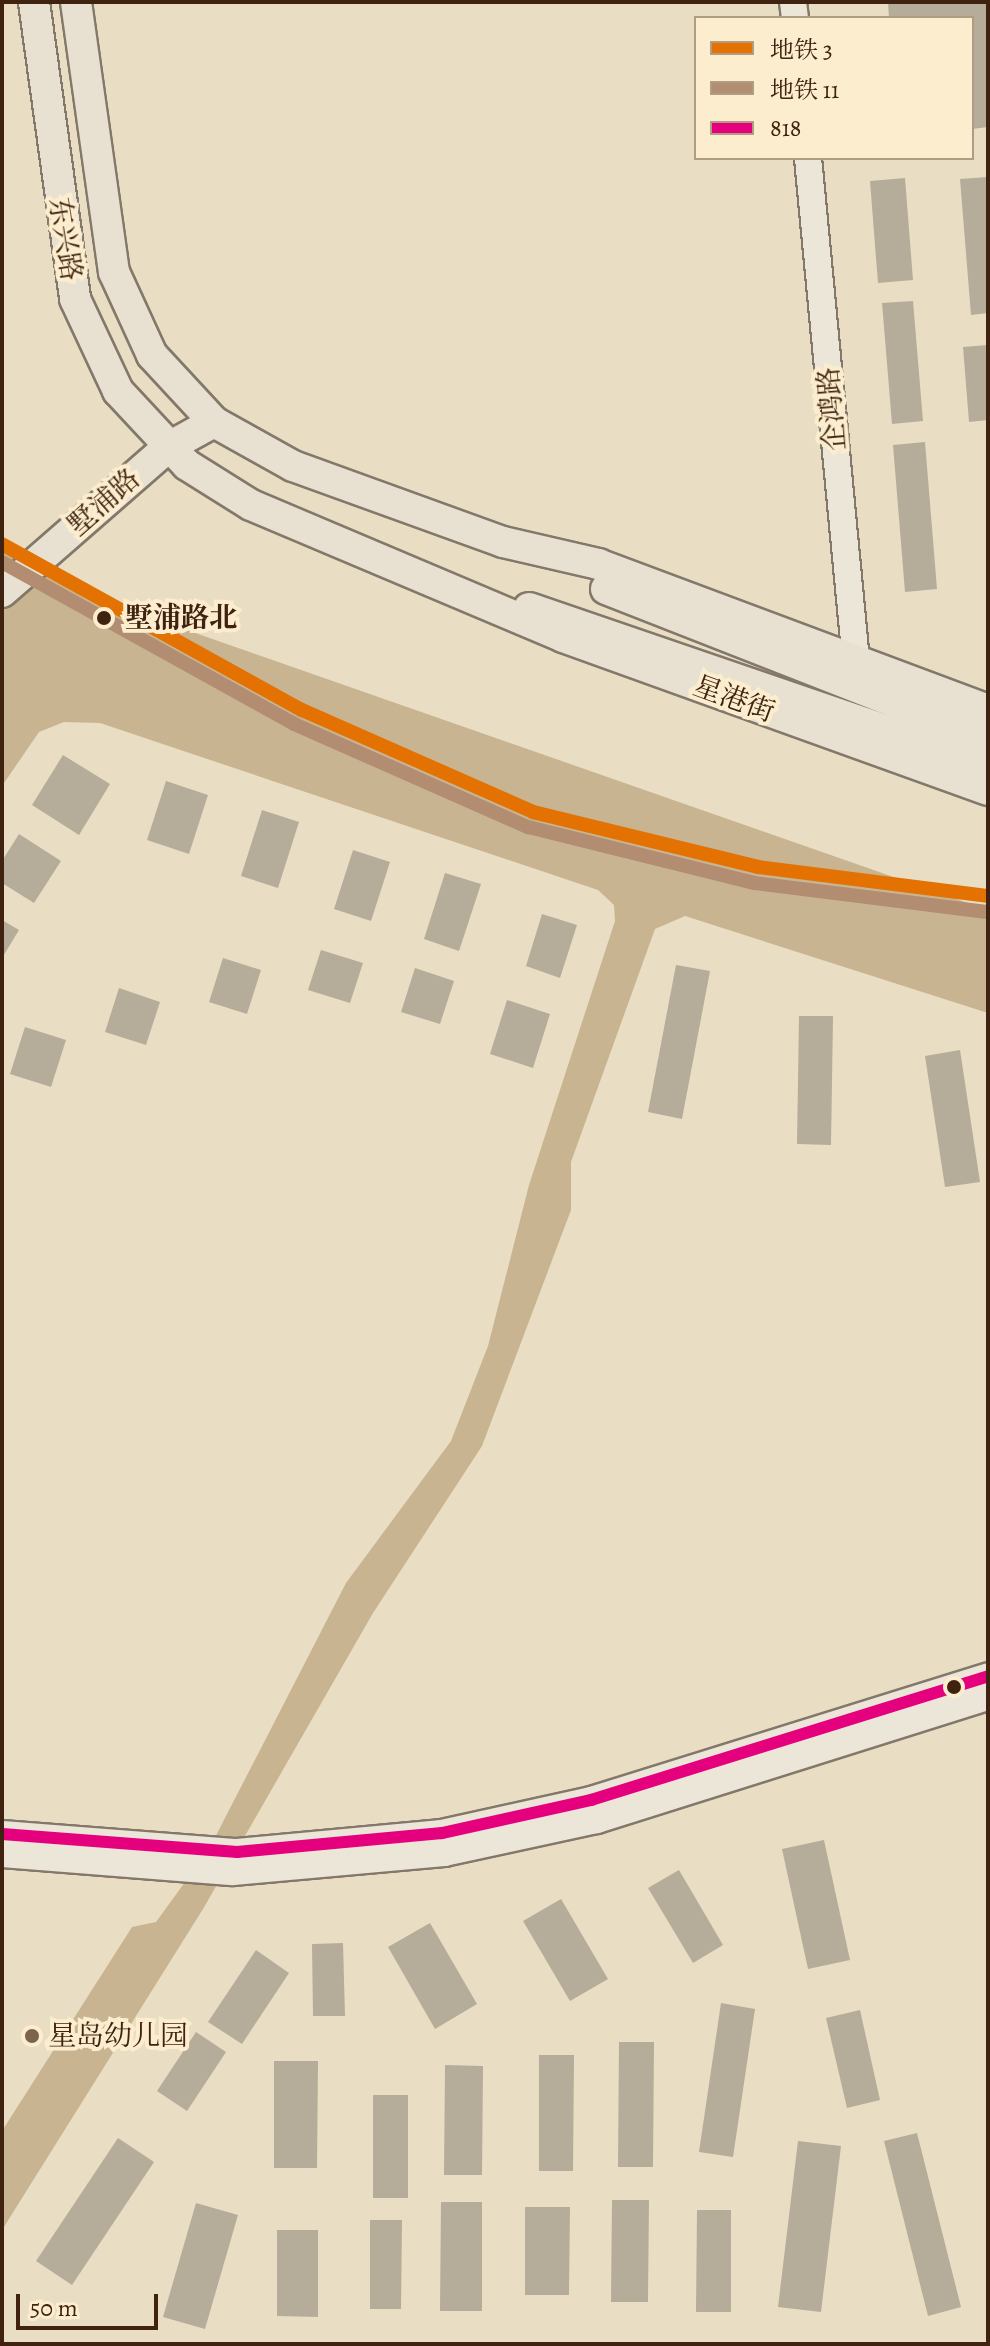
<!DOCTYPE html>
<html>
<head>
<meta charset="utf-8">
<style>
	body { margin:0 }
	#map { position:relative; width:990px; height:2346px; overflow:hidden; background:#e9dec3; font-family:Alegreya,"Noto Serif SC",serif }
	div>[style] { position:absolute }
	.water>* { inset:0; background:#c8b491 }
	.building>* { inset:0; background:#b6ac9a }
	.roads { filter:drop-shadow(2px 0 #837869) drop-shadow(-2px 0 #837869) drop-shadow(0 2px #837869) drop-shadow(0 -2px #837869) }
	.secondary>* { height:26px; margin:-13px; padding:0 13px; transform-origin:13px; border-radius:13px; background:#ece6d9 }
	.primary>* { height:30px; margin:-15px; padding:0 15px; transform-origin:15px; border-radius:15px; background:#e8e1d2 }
	.bus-1>* { height:12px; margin:-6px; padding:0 6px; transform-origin:6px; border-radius:6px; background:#e5007d }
	.metro-1>* { height:14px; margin:-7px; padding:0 7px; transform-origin:7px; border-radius:7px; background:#e37202 }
	.metro-2>* { height:14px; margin:-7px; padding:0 7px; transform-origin:7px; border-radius:7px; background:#b38d71 }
	.dots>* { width:22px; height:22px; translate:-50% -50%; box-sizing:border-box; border:4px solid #fbedce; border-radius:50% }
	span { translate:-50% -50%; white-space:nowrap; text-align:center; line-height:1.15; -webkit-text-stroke:8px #fbedce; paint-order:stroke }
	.street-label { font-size:28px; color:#3f220f }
	.stop-label { font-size:28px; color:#3f220f; font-weight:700 }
	.left { translate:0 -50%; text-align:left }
	.poi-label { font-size:28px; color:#3f220f }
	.frame { position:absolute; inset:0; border:4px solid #3f220f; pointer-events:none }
	.legend { position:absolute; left:694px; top:16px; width:280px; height:144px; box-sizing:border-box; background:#fbedce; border:2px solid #b09c82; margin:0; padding:10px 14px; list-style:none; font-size:24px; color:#3f220f }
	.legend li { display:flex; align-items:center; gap:16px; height:40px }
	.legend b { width:40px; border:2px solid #b09c82 }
	.scale { position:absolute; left:16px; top:2294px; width:142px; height:36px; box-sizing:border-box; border:4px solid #3f220f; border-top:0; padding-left:10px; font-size:24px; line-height:28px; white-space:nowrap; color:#3f220f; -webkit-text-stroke:6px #fbedce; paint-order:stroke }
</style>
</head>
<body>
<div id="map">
	<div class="water">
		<i style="clip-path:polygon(2px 537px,101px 600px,988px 910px,988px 1013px,685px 916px,655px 929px,571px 1162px,571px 1210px,482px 1446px,373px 1613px,203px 1909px,2px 2230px,2px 2131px,132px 1927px,156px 1922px,209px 1849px,346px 1583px,451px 1441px,488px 1346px,529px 1185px,615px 921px,614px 905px,598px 890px,100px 723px,64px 722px,39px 732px,2px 786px)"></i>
	</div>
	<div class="building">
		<i style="clip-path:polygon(888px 2px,988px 2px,988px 127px,972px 129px,972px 18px,889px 18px)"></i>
		<i style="clip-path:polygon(988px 177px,988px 313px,971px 315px,960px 179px)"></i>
		<i style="clip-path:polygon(905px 178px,913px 280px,878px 283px,870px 181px)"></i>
		<i style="clip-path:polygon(913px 301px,923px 421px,892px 424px,882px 303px)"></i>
		<i style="clip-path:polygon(988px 345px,988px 420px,969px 422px,963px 347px)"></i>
		<i style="clip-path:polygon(925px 442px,937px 589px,905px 592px,893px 445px)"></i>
		<i style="clip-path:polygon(63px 755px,110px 784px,79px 835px,32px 805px)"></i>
		<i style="clip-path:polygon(166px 781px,208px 795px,189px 854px,147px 840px)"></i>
		<i style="clip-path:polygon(262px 810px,299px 822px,278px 888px,241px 876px)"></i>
		<i style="clip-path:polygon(19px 834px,61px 861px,34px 903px,2px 883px,2px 861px)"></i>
		<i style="clip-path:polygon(353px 850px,390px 862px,371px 921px,334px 909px)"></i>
		<i style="clip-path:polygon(445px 873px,481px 884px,459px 951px,424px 939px)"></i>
		<i style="clip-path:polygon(542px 914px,577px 925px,560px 978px,526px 966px)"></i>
		<i style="clip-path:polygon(2px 920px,19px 930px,2px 958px)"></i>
		<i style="clip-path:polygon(321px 950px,363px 963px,350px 1003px,308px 990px)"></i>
		<i style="clip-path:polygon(223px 958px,261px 970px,247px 1014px,209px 1002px)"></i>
		<i style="clip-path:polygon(676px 965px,710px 971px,682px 1119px,648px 1112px)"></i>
		<i style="clip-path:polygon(415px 968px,454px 981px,440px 1024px,401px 1012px)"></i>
		<i style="clip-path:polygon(119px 988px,160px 1002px,146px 1045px,105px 1032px)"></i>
		<i style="clip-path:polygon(507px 1000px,550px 1014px,533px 1068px,490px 1054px)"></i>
		<i style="clip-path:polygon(799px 1016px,833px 1016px,831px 1145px,797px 1144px)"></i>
		<i style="clip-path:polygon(25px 1027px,66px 1040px,51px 1087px,10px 1074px)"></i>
		<i style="clip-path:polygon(960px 1050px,980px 1182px,945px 1187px,925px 1056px)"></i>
		<i style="clip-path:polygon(824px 1840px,850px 1960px,808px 1969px,782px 1849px)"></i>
		<i style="clip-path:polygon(679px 1870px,723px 1945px,693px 1963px,648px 1888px)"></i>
		<i style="clip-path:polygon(561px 1899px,608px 1979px,570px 2001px,523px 1921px)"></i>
		<i style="clip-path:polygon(430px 1923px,477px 2004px,435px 2029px,388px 1947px)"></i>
		<i style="clip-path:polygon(343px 1943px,345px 2016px,313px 2016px,312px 1944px)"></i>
		<i style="clip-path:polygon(256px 1950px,289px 1973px,242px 2044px,208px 2022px)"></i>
		<i style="clip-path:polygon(721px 2003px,755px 2009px,733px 2157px,699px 2152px)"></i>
		<i style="clip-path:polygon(860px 2010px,880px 2100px,847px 2108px,826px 2018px)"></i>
		<i style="clip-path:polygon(196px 2032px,226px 2052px,187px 2111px,157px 2091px)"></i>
		<i style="clip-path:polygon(619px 2042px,654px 2042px,653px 2167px,618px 2167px)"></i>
		<i style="clip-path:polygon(539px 2055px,574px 2055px,573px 2171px,539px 2171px)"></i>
		<i style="clip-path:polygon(274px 2061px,318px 2061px,317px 2168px,274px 2168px)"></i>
		<i style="clip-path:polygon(445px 2065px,483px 2066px,482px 2175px,444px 2175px)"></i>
		<i style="clip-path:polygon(373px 2095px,408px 2095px,408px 2198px,373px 2198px)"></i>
		<i style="clip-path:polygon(917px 2133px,961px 2307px,928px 2316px,884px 2141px)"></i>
		<i style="clip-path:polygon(118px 2138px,154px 2162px,72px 2285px,36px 2261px)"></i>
		<i style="clip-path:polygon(798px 2141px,841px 2146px,821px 2312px,778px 2307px)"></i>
		<i style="clip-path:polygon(612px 2200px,649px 2200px,648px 2302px,611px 2302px)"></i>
		<i style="clip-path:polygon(441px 2202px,482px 2202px,482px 2311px,440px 2311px)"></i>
		<i style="clip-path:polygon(196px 2203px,238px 2215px,205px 2329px,163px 2317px)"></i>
		<i style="clip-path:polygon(525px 2207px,570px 2207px,569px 2295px,525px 2295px)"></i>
		<i style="clip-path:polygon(697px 2210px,731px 2210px,731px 2312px,696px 2312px)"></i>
		<i style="clip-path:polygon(370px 2220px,402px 2220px,401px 2309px,370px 2309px)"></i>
		<i style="clip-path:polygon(277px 2230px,318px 2230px,318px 2317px,277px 2316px)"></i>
	</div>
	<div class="roads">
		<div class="secondary">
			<i style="left:793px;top:2px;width:16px;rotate:83deg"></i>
			<i style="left:808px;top:158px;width:505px;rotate:84.55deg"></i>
			<i style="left:2px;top:1834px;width:236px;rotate:4.4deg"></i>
			<i style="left:237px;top:1852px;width:206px;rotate:-5.3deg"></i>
			<i style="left:442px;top:1833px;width:153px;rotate:-12.5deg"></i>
			<i style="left:591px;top:1800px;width:416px;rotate:-17.3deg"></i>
			<i style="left:2px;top:1854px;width:232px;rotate:4.5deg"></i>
			<i style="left:233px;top:1872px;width:212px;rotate:-5.1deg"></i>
			<i style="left:444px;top:1853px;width:157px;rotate:-12.2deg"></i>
			<i style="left:597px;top:1820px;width:410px;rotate:-17.5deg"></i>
		</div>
		<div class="primary">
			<i style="left:34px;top:2px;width:300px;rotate:82.1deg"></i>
			<i style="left:75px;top:299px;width:102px;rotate:64.9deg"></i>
			<i style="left:118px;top:391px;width:101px;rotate:47deg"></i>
			<i style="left:187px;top:465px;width:75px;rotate:32deg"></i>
			<i style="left:251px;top:505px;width:339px;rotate:22.9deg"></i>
			<i style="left:563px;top:637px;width:452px;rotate:19.8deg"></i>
			<i style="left:76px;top:2px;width:273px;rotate:82deg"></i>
			<i style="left:114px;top:272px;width:91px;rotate:65.4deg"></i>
			<i style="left:152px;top:355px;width:91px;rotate:47.2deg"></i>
			<i style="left:214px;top:422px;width:90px;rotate:29.1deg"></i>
			<i style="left:293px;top:466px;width:223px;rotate:19.9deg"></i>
			<i style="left:503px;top:542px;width:98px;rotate:13deg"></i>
			<i style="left:598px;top:564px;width:416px;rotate:20.5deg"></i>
			<i style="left:606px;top:589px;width:410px;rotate:21.4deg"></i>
			<i style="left:2px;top:592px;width:219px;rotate:-41.1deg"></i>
			<i style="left:167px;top:448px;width:54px;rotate:-29deg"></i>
			<i style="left:529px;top:608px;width:485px;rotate:18.9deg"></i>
		</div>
	</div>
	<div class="bus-1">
		<i style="left:2px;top:1834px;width:236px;rotate:4.4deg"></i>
		<i style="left:237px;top:1852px;width:206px;rotate:-5.3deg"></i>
		<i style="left:442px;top:1833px;width:153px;rotate:-12.5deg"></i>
		<i style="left:591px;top:1800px;width:416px;rotate:-17.3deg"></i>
	</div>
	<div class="metro-1">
		<i style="left:2px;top:544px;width:343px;rotate:29deg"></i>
		<i style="left:302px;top:710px;width:253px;rotate:23.8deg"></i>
		<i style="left:533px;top:812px;width:232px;rotate:13.7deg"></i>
		<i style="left:758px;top:867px;width:232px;rotate:7.2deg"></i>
	</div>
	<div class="metro-2">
		<i style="left:2px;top:562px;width:334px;rotate:29deg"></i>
		<i style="left:294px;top:724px;width:256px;rotate:23.8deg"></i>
		<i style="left:528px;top:827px;width:233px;rotate:13.9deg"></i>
		<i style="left:754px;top:883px;width:234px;rotate:7.1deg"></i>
	</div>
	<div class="dots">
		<i style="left:104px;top:618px;background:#3f220f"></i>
		<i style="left:954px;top:1687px;background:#3f220f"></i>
		<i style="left:32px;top:2036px;background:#7a644e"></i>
	</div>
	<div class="street-label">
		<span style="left:65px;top:239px;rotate:81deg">东兴路</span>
		<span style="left:832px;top:409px;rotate:-95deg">企鸿路</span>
		<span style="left:104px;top:502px;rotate:-41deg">墅浦路</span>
		<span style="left:734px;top:699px;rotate:20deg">星港街</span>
	</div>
	<div class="stop-label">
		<span class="left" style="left:125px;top:618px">墅浦路北</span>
	</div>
	<div class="poi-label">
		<span class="left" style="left:48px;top:2036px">星岛幼儿园</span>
	</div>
	<div class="frame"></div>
	<ul class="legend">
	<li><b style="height:10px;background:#e37202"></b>地铁 3</li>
	<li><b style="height:10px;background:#b38d71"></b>地铁 11</li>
	<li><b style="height:10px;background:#e5007d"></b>818</li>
	</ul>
	<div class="scale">50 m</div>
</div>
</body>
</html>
